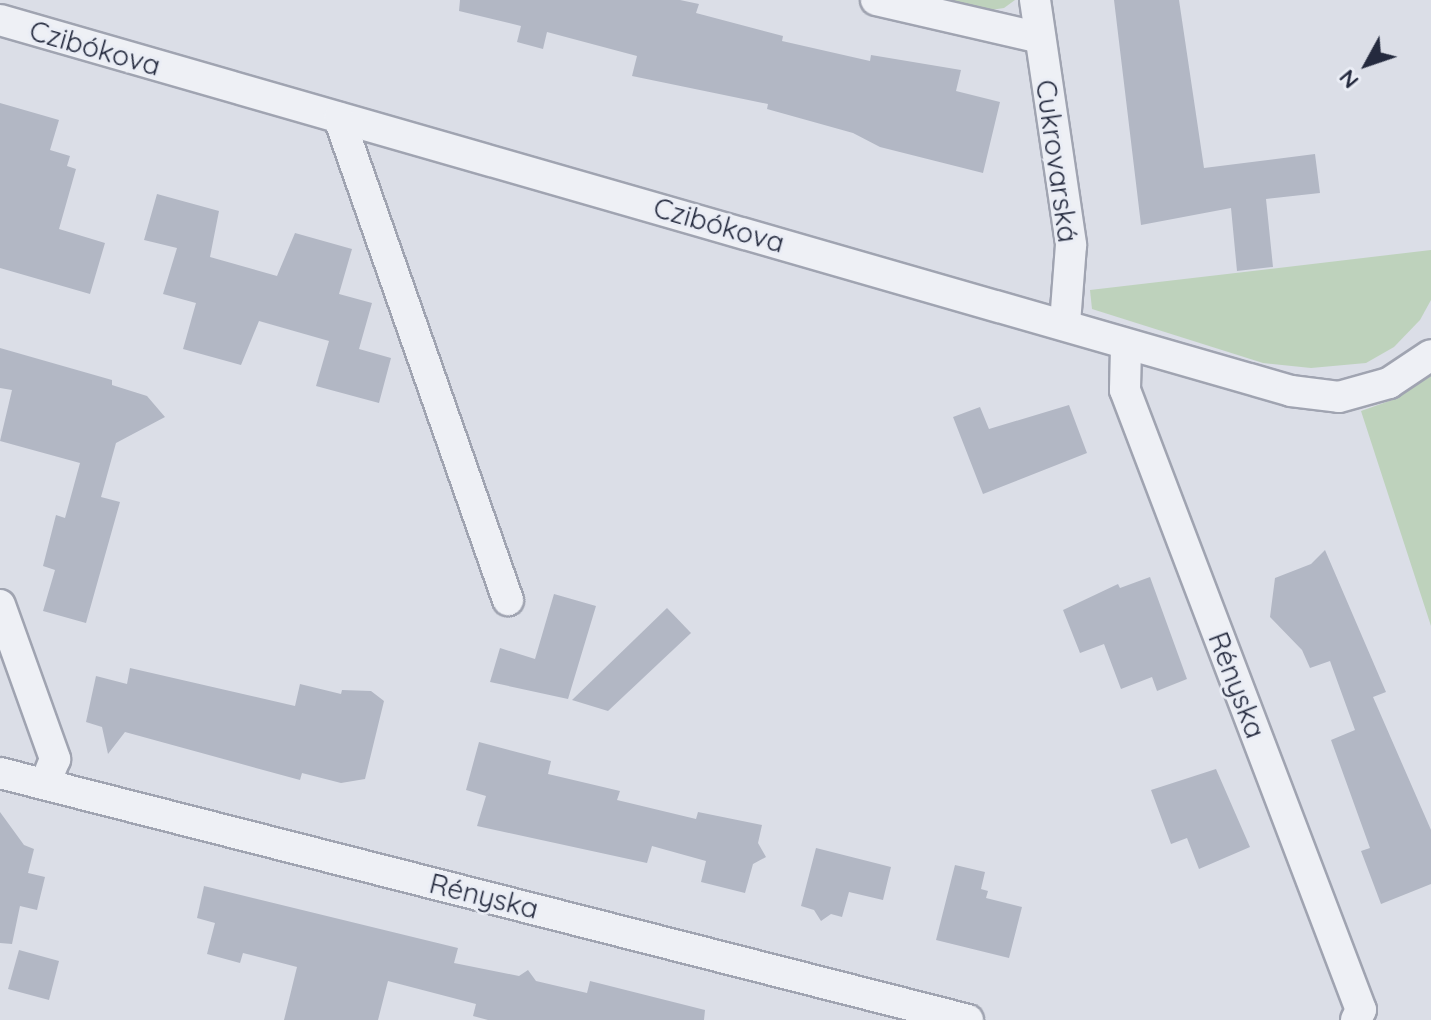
<!DOCTYPE html>
<html>
<head>
<meta charset="utf-8">
<style>
	body { margin:0 }
	#map { position:relative; width:1431px; height:1020px; overflow:hidden; background:#dbdee7; font-family:Quicksand,sans-serif }
	div>[style] { position:absolute }
	.green>* { inset:0; background:#bed2bc }
	.building>* { inset:0; background:#b2b7c4 }
	.roads { filter:drop-shadow(2px 0 #a0a4b1) drop-shadow(-2px 0 #a0a4b1) drop-shadow(0 2px #a0a4b1) drop-shadow(0 -2px #a0a4b1) }
	.street>* { height:30px; margin:-15px; padding:0 15px; transform-origin:15px; border-radius:15px; background:#eef0f5 }
	span { translate:-50% -50%; white-space:nowrap; text-align:center; line-height:1.15; -webkit-text-stroke:6px #eaedf5; paint-order:stroke }
	.street-label { font-size:28px; color:#242a3e }
	.north { position:absolute; left:1327px; top:24px; width:80px; height:80px; -webkit-text-stroke:6px #eaedf5; paint-order:stroke; rotate:230deg; font-size:22px; font-weight:700; line-height:32px; text-align:center; color:#242a3e }
	.north::after { content:''; display:block; margin:auto; width:28px; height:36px; background:#242a3e; clip-path:polygon(50% 0,100% 100%,50% 72%,0 100%) }
</style>
</head>
<body>
<div id="map">
	<div class="green">
		<i style="clip-path:polygon(931px 0,1015px 0,1004px 8px,977px 12px)"></i>
		<i style="clip-path:polygon(1431px 250px,1431px 300px,1420px 320px,1394px 347px,1366px 363px,1311px 368px,1263px 363px,1092px 309px,1090px 290px)"></i>
		<i style="clip-path:polygon(1431px 376px,1431px 626px,1361px 411px,1392px 400px)"></i>
	</div>
	<div class="building">
		<i style="clip-path:polygon(460px 0,680px 0,699px 4px,696px 13px,783px 36px,782px 41px,870px 61px,871px 55px,961px 70px,956px 91px,1000px 102px,983px 173px,880px 147px,853px 133px,767px 109px,768px 104px,632px 76px,637px 56px,547px 32px,543px 49px,517px 42px,521px 26px,459px 11px)"></i>
		<i style="clip-path:polygon(1114px 0,1179px 0,1204px 168px,1315px 154px,1320px 193px,1266px 199px,1273px 267px,1237px 271px,1231px 208px,1141px 225px)"></i>
		<i style="clip-path:polygon(0 103px,59px 120px,50px 150px,70px 156px,67px 166px,76px 169px,59px 229px,105px 243px,90px 294px,0 268px)"></i>
		<i style="clip-path:polygon(157px 194px,219px 211px,210px 257px,277px 276px,295px 233px,352px 249px,339px 294px,372px 303px,359px 349px,391px 358px,379px 403px,316px 386px,329px 341px,259px 321px,241px 365px,183px 349px,196px 303px,163px 294px,177px 248px,144px 240px)"></i>
		<i style="clip-path:polygon(0 348px,112px 380px,112px 385px,147px 396px,165px 417px,116px 443px,101px 497px,120px 502px,86px 623px,43px 611px,55px 570px,43px 566px,56px 515px,65px 518px,80px 463px,0 441px,12px 390px,0 388px)"></i>
		<i style="clip-path:polygon(1069px 405px,1087px 453px,983px 494px,953px 417px,980px 407px,989px 429px)"></i>
		<i style="clip-path:polygon(1325px 550px,1386px 692px,1373px 697px,1431px 830px,1431px 884px,1381px 904px,1361px 851px,1370px 848px,1331px 740px,1355px 730px,1330px 661px,1310px 668px,1302px 650px,1270px 617px,1275px 578px,1311px 564px)"></i>
		<i style="clip-path:polygon(1150px 577px,1187px 679px,1157px 691px,1152px 677px,1121px 689px,1104px 644px,1080px 653px,1063px 610px,1118px 584px,1120px 588px)"></i>
		<i style="clip-path:polygon(554px 594px,596px 606px,568px 699px,490px 682px,500px 648px,535px 659px)"></i>
		<i style="clip-path:polygon(667px 608px,691px 633px,608px 711px,572px 700px)"></i>
		<i style="clip-path:polygon(130px 668px,295px 706px,300px 684px,341px 694px,342px 690px,371px 691px,384px 701px,365px 779px,341px 783px,302px 773px,300px 780px,125px 732px,108px 754px,102px 727px,86px 722px,96px 676px,127px 684px)"></i>
		<i style="clip-path:polygon(479px 742px,551px 761px,548px 774px,620px 791px,617px 800px,696px 819px,698px 812px,762px 825px,758px 843px,766px 857px,753px 864px,745px 893px,701px 882px,706px 861px,652px 846px,647px 863px,477px 826px,486px 796px,466px 790px)"></i>
		<i style="clip-path:polygon(1216px 769px,1250px 847px,1199px 869px,1187px 838px,1171px 844px,1151px 790px)"></i>
		<i style="clip-path:polygon(0 812px,24px 845px,34px 849px,28px 873px,45px 877px,37px 910px,20px 906px,12px 944px,0 943px)"></i>
		<i style="clip-path:polygon(816px 848px,891px 867px,883px 900px,849px 892px,842px 917px,831px 914px,821px 921px,814px 910px,801px 906px)"></i>
		<i style="clip-path:polygon(955px 865px,985px 872px,981px 889px,988px 891px,986px 898px,1022px 907px,1009px 958px,936px 940px)"></i>
		<i style="clip-path:polygon(204px 886px,458px 948px,454px 963px,519px 976px,528px 970px,536px 981px,587px 993px,590px 981px,705px 1010px,704px 1020px,488px 1020px,473px 1016px,476px 1004px,388px 981px,378px 1020px,284px 1020px,297px 967px,243px 953px,240px 963px,207px 954px,215px 923px,197px 918px)"></i>
		<i style="clip-path:polygon(19px 950px,59px 961px,49px 1000px,8px 989px)"></i>
	</div>
	<div class="roads">
		<div class="street">
			<i style="left:876px;top:0;width:168px;rotate:13deg"></i>
			<i style="left:1035px;top:0;width:248px;rotate:81.6deg"></i>
			<i style="left:1071px;top:245px;width:78px;rotate:94.4deg"></i>
			<i style="left:0;top:20px;width:1343px;rotate:16.03deg"></i>
			<i style="left:1291px;top:391px;width:48px;rotate:7.1deg"></i>
			<i style="left:1339px;top:397px;width:52px;rotate:-15.6deg"></i>
			<i style="left:1389px;top:383px;width:50px;rotate:-33.7deg"></i>
			<i style="left:339px;top:118px;width:511px;rotate:70.68deg"></i>
			<i style="left:1126px;top:348px;width:42px;rotate:91.4deg"></i>
			<i style="left:1125px;top:390px;width:663px;rotate:69.16deg"></i>
			<i style="left:1361px;top:1010px;width:11px;rotate:117deg"></i>
			<i style="left:0;top:605px;width:164px;rotate:70.3deg"></i>
			<i style="left:55px;top:759px;width:27px;rotate:112deg"></i>
			<i style="left:0;top:773px;width:999px;rotate:14.31deg"></i>
		</div>
	</div>
	<div class="street-label">
		<span style="left:95px;top:48px;rotate:16deg">Czibókova</span>
		<span style="left:1057px;top:161px;rotate:82deg">Cukrovarská</span>
		<span style="left:719px;top:225px;rotate:16deg">Czibókova</span>
		<span style="left:1237px;top:685px;rotate:69deg">Rényska</span>
		<span style="left:484px;top:896px;rotate:14deg">Rényska</span>
	</div>
	<div class="north">N</div>
</div>
</body>
</html>
